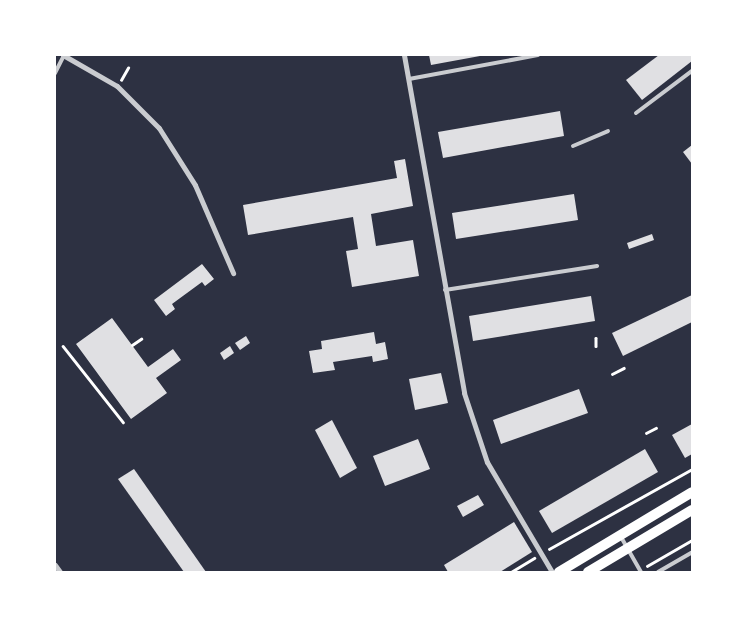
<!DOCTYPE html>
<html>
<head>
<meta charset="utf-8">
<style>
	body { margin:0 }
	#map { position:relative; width:747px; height:627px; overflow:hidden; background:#2d3142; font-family:Mulish,sans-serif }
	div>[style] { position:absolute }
	.building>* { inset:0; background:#e0e0e3 }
	.path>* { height:2.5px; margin:-1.25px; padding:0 1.25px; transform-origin:1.25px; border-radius:1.25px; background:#fff }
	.service>* { height:4px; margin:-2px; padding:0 2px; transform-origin:2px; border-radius:2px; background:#caccd0 }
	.minor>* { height:5px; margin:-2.5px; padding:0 2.5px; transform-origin:2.5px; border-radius:2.5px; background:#caccd0 }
	.secondary>* { height:10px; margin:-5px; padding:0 5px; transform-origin:5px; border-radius:5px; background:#fff }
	span { translate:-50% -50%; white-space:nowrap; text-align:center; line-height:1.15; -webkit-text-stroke:4px #fff; paint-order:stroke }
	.frame { position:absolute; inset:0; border:56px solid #fff; pointer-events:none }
</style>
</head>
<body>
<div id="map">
	<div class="building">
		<i style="clip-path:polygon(429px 55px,479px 55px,480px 56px,431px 65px)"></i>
		<i style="clip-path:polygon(659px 55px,692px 55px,692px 61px,642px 100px,626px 80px)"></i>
		<i style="clip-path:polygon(560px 111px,564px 136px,443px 158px,438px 132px)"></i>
		<i style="clip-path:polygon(692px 145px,692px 164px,683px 152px)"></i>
		<i style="clip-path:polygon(405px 159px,413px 206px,371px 214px,376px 246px,413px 240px,419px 276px,352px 287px,346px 251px,358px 249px,353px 217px,248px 235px,243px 205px,397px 178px,394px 161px)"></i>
		<i style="clip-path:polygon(574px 194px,578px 220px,456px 239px,452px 213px)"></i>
		<i style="clip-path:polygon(652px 234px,654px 240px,629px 249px,627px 243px)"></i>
		<i style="clip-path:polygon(202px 264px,214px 279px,205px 286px,202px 282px,172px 304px,175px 309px,166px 316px,154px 300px)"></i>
		<i style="clip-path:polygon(692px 295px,692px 322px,623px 356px,612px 333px)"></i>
		<i style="clip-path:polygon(591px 296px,595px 321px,473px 341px,469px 316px)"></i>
		<i style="clip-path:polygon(112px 318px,148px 367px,173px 349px,181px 360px,156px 378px,167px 393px,131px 419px,76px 344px)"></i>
		<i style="clip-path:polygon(374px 332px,376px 344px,385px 342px,388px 359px,373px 362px,372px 356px,333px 362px,335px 370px,313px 373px,309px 351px,322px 349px,321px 341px)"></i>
		<i style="clip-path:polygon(246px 336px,250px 343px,240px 350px,235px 343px)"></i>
		<i style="clip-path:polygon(230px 346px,234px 353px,224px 360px,220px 353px)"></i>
		<i style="clip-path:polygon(441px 373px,448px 403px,415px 410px,409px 379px)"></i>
		<i style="clip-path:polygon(579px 389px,588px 413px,501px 444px,493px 420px)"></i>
		<i style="clip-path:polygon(332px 420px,357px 468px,340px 478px,315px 430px)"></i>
		<i style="clip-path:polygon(692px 424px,692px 454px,685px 458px,672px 435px)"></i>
		<i style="clip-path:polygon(418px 439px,430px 469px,385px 486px,373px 456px)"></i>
		<i style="clip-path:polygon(645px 449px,658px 472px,552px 533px,539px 511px)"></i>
		<i style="clip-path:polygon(134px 469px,206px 572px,184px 572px,118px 479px)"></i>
		<i style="clip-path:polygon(478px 495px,484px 505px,463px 517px,457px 506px)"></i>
		<i style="clip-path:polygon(514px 522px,532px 552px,500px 572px,448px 572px,444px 565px)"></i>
	</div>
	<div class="path">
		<i style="left:121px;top:80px;width:14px;rotate:-60deg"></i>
		<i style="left:596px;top:338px;width:8px;rotate:90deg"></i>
		<i style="left:132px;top:345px;width:11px;rotate:-34deg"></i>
		<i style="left:63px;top:346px;width:97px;rotate:51.7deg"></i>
		<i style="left:612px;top:374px;width:13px;rotate:-27deg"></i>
		<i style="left:646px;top:433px;width:11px;rotate:-27deg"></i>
		<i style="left:549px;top:549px;width:164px;rotate:-29.2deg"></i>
		<i style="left:647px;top:566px;width:52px;rotate:-30deg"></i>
		<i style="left:511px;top:572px;width:27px;rotate:-31deg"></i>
	</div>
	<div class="service">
		<i style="left:55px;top:73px;width:20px;rotate:-63deg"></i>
		<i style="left:409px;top:79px;width:131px;rotate:-10.5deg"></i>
		<i style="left:636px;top:113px;width:70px;rotate:-36.9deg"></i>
		<i style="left:573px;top:146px;width:38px;rotate:-23deg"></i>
		<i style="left:445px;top:290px;width:154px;rotate:-9deg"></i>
		<i style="left:621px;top:537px;width:40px;rotate:60.3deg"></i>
		<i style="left:658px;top:572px;width:39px;rotate:-30deg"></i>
	</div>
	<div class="minor">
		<i style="left:63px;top:55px;width:62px;rotate:29.9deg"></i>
		<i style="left:117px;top:86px;width:59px;rotate:45deg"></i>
		<i style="left:159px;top:128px;width:67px;rotate:57.7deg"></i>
		<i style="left:195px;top:185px;width:96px;rotate:66.6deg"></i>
		<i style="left:404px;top:55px;width:343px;rotate:79.9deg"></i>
		<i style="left:464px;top:393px;width:73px;rotate:71.6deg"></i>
		<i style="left:487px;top:462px;width:128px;rotate:59.4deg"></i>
		<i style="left:55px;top:565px;width:9px;rotate:54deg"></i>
	</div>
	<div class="secondary">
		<i style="left:559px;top:572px;width:155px;rotate:-31deg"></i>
		<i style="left:588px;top:572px;width:121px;rotate:-30.8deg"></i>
	</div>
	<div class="frame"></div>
</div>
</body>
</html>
